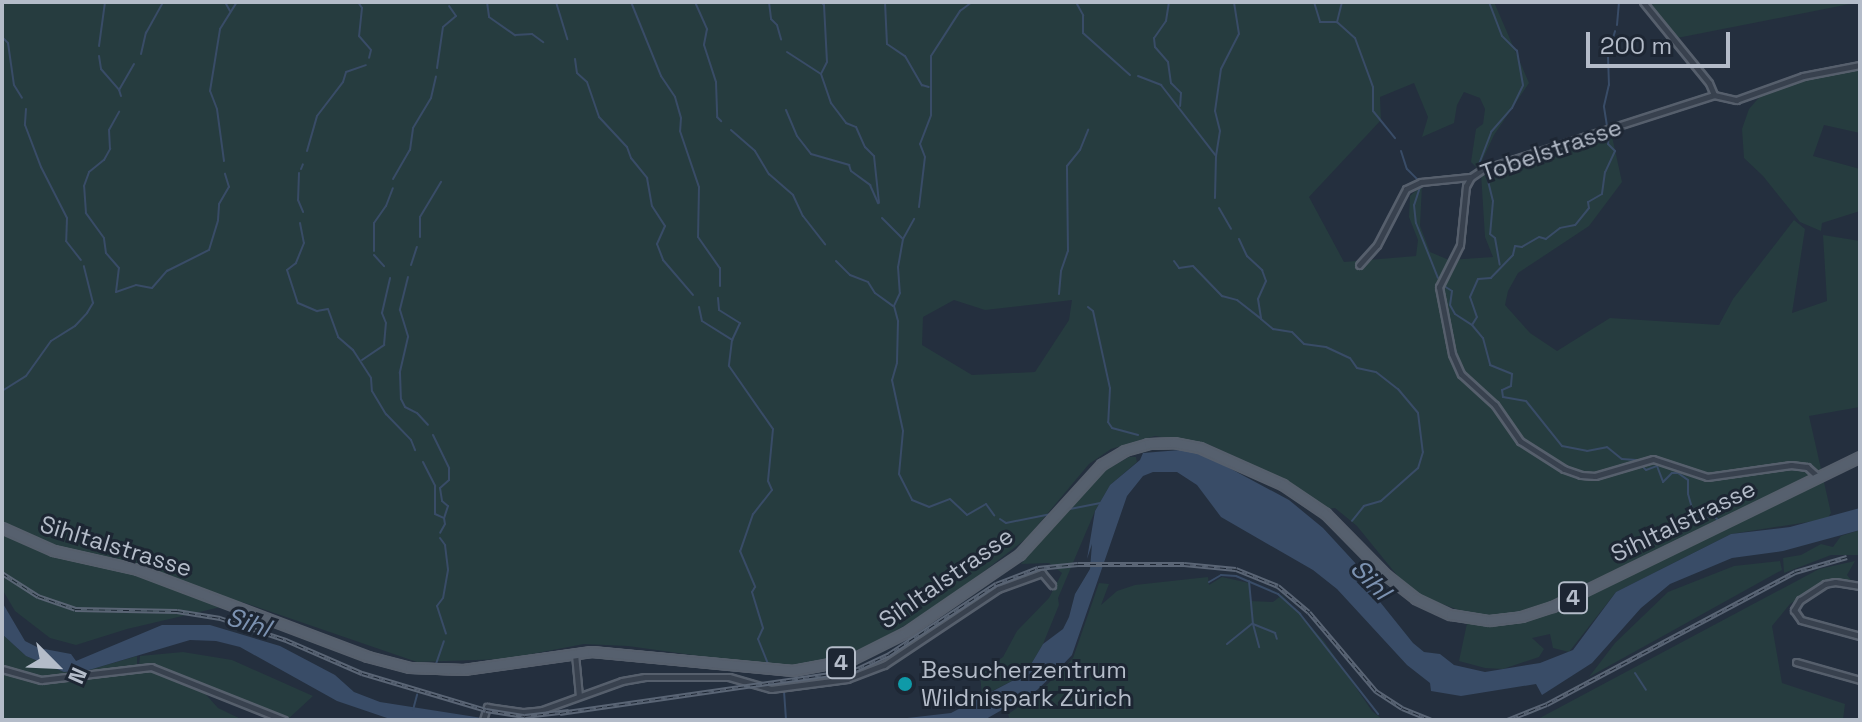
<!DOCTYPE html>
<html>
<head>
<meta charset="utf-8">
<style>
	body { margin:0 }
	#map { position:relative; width:1862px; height:722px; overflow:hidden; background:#242f3e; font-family:"Space Grotesk",sans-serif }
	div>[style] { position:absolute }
	.green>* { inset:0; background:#263c3f }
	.water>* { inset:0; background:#394c67 }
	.stream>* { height:2px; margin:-1px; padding:0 1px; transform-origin:1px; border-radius:1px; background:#394c67 }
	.roads { filter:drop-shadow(2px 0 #565f6c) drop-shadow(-2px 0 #565f6c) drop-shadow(0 2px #565f6c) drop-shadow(0 -2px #565f6c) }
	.street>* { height:5px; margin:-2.5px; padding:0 2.5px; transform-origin:2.5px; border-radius:2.5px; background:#38414e }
	.primary>* { height:8px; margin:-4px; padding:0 4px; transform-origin:4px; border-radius:4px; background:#56606e }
	.rail>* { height:5px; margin-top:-2.5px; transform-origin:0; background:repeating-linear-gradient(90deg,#1d2633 0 6px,#5a6575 0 12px); box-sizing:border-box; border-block:2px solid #5a6575 }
	.dots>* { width:22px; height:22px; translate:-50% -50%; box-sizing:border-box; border:4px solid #1d2633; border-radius:50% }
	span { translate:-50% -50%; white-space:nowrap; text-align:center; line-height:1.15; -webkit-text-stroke:6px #1d2633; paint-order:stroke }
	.shield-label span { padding:2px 6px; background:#1d2633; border:2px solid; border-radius:6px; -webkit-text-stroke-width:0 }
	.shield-label { font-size:22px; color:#b4bcc9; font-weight:700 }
	.street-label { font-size:24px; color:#b4bcc9 }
	.poi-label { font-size:24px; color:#b4bcc9 }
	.left { translate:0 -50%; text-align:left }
	.water-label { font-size:26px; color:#7c92b1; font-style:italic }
	.frame { position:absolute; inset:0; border:4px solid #b4bcc9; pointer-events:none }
	.north { position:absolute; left:16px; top:626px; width:80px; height:80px; -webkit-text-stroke:6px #1d2633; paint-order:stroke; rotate:114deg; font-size:22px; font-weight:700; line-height:32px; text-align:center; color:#b4bcc9 }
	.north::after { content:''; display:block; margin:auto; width:28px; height:36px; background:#b4bcc9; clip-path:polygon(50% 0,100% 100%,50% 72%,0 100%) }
	.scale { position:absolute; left:1586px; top:32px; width:144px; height:36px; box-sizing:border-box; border:4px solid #b4bcc9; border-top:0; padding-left:10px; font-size:24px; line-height:28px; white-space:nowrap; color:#b4bcc9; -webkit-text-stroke:6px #1d2633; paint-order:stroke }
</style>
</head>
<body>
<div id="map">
	<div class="green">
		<i style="clip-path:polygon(evenodd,2px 2px,1494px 2px,1529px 83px,1494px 135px,1478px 169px,1471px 162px,1476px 129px,1483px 124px,1485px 109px,1480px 98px,1464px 92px,1457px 105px,1454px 123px,1422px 137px,1428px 117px,1414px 83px,1380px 97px,1381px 120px,1309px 197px,1344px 262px,1416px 256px,1418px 240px,1409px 217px,1410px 196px,1422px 185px,1420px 226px,1430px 252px,1449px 260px,1493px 257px,1485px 237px,1481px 173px,1611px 132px,1622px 182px,1589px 226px,1518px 273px,1508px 291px,1505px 305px,1530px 333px,1557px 351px,1610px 318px,1719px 325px,1733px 299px,1794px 220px,1805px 229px,1792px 313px,1827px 301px,1823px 235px,1860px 241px,1860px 407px,1809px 416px,1831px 513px,1827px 519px,1731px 534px,1616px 592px,1569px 652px,1553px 648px,1550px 634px,1532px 638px,1544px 649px,1539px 657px,1503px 669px,1485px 668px,1459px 661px,1469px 614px,1421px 596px,1400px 579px,1357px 526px,1335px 508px,1326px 509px,1291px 483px,1210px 445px,1155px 436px,1111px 449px,1089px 464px,1027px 538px,947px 600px,877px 642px,838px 658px,801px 666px,764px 665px,628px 646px,584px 644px,505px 659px,417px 662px,242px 602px,127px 629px,76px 645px,50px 638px,15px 611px,2px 589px,2px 2px,954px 300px,985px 310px,1072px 300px,1069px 320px,1035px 372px,972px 375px,922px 345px,923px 317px,954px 300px)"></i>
		<i style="clip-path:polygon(1648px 2px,1860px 2px,1677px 38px)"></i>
		<i style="clip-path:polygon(1860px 67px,1860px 133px,1824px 125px,1813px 156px,1860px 169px,1860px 211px,1822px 223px,1821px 231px,1800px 222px,1763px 176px,1744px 158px,1742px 129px,1749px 109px,1763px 93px,1790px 82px)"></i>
		<i style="clip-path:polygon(1129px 457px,1136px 457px,1137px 462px,1110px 485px,1095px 511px,1058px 598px,1059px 605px,1043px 644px,1030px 666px,1014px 680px,982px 696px,980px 674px,1003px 657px,1017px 631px,1049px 598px,1062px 573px,1049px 563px,1021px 564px,1097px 475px)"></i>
		<i style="clip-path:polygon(1860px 530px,1860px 555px,1831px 555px,1784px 573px,1783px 558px,1801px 555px,1821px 544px,1833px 547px,1841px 536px)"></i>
		<i style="clip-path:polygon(1780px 561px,1782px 570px,1589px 677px,1615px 643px,1668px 592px,1734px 566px)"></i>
		<i style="clip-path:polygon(1855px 561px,1847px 575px,1851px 580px,1824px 582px,1790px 604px,1772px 626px,1782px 683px,1845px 704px,1843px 720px,1536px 720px,1819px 569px)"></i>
		<i style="clip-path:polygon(1208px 577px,1209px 585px,1222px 577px,1249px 583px,1250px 601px,1273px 602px,1282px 595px,1324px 641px,1372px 711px,1383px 720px,1010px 720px,1008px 714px,1036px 696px,1073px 658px,1099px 583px,1109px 584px,1101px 605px,1117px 591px,1135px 585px)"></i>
		<i style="clip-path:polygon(2px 634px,26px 656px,64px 672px,89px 670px,137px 656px,137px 671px,153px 670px,200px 688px,218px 708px,243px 720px,2px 720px)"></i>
		<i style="clip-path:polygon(183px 652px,232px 660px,313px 696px,287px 720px,247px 707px,165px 669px,139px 666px,140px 656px)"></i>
	</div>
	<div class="water">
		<i style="clip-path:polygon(1180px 450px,1207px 456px,1289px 500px,1323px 528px,1358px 566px,1360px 577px,1413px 643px,1424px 652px,1440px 654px,1454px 665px,1485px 672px,1540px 663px,1573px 650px,1616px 592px,1731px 534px,1790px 527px,1860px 508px,1860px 530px,1783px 551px,1732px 558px,1670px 584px,1641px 608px,1592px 663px,1542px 695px,1536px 684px,1461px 696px,1431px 691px,1430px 683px,1407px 665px,1337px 589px,1313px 570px,1221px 517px,1197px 485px,1177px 472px,1153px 472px,1143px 476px,1127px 496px,1072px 655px,1055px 673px,1037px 690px,986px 719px,890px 720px,951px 713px,1014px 680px,1030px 666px,1043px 644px,1063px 629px,1069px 617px,1075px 594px,1090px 569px,1092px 544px,1087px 559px,1095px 511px,1110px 485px,1140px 460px,1143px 453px)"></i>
		<i style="clip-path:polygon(2px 602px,25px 641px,39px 648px,71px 654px,76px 661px,162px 625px,210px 625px,280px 646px,335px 675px,354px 692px,380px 702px,495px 720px,390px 719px,337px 701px,240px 647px,216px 641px,190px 640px,89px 670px,64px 672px,26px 656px,2px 634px)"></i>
	</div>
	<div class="stream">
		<i style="left:225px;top:2px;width:10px;rotate:61deg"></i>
		<i style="left:358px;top:2px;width:7px;rotate:56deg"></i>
		<i style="left:362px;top:8px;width:28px;rotate:96deg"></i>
		<i style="left:359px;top:36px;width:18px;rotate:49deg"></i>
		<i style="left:371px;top:50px;width:8px;rotate:104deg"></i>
		<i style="left:487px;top:2px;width:15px;rotate:82deg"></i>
		<i style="left:489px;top:17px;width:32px;rotate:35deg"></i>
		<i style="left:515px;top:35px;width:17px;rotate:-3deg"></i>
		<i style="left:532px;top:34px;width:14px;rotate:36deg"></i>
		<i style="left:556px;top:2px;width:39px;rotate:73deg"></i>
		<i style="left:631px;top:2px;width:80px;rotate:67.9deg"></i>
		<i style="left:661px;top:76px;width:25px;rotate:56deg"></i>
		<i style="left:675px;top:97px;width:22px;rotate:74deg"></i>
		<i style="left:681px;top:118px;width:13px;rotate:94deg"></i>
		<i style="left:680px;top:131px;width:59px;rotate:71.3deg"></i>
		<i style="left:699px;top:187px;width:50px;rotate:91.1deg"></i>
		<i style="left:698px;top:237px;width:38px;rotate:55deg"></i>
		<i style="left:720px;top:268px;width:18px;rotate:90deg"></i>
		<i style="left:695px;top:2px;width:30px;rotate:66deg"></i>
		<i style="left:707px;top:29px;width:16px;rotate:101deg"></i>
		<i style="left:704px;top:45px;width:39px;rotate:72deg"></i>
		<i style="left:716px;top:82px;width:35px;rotate:88deg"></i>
		<i style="left:717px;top:117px;width:6px;rotate:45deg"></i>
		<i style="left:769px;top:2px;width:17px;rotate:83deg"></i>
		<i style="left:771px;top:19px;width:8px;rotate:45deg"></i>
		<i style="left:777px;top:25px;width:15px;rotate:74deg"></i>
		<i style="left:821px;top:2px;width:4px;rotate:45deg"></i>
		<i style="left:824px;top:5px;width:57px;rotate:87deg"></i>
		<i style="left:827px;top:62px;width:13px;rotate:117deg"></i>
		<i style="left:885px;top:2px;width:42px;rotate:87.3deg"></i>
		<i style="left:887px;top:44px;width:22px;rotate:34deg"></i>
		<i style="left:905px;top:56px;width:34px;rotate:60deg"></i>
		<i style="left:922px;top:85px;width:7px;rotate:16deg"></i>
		<i style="left:1169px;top:2px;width:19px;rotate:99deg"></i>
		<i style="left:1166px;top:21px;width:21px;rotate:125deg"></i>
		<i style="left:1154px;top:38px;width:9px;rotate:84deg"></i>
		<i style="left:1155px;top:47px;width:20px;rotate:49deg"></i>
		<i style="left:1168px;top:62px;width:21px;rotate:82deg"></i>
		<i style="left:1171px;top:83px;width:14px;rotate:45deg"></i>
		<i style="left:1181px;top:93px;width:13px;rotate:94deg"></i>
		<i style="left:1314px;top:2px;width:21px;rotate:73deg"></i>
		<i style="left:1320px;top:22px;width:17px"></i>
		<i style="left:1342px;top:2px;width:21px;rotate:104deg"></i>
		<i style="left:1337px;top:22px;width:24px;rotate:42deg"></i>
		<i style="left:1355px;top:38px;width:52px;rotate:69.8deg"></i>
		<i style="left:1373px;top:87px;width:24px;rotate:90deg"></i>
		<i style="left:1373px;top:111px;width:35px;rotate:51deg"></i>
		<i style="left:1077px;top:4px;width:13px;rotate:61deg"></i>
		<i style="left:1083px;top:15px;width:18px;rotate:90deg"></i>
		<i style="left:1083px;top:33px;width:63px;rotate:41.8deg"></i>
		<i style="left:2px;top:5px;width:4px;rotate:-56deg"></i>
		<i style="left:1617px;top:25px;width:23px;rotate:-85deg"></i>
		<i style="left:2px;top:37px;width:8px;rotate:45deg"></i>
		<i style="left:8px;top:43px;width:42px;rotate:81.9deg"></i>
		<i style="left:14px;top:85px;width:15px;rotate:58deg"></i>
		<i style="left:99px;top:46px;width:44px;rotate:-82.2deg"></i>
		<i style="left:787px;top:52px;width:40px;rotate:32.9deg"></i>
		<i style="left:821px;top:74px;width:31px;rotate:71deg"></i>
		<i style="left:831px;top:103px;width:25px;rotate:53deg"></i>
		<i style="left:846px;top:123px;width:11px;rotate:22deg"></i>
		<i style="left:856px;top:127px;width:22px;rotate:66deg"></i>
		<i style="left:865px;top:147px;width:13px;rotate:45deg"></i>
		<i style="left:874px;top:156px;width:47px;rotate:83.9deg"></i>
		<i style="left:141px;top:54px;width:22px;rotate:-77deg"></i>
		<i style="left:146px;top:33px;width:35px;rotate:-61deg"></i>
		<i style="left:99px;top:56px;width:13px;rotate:81deg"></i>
		<i style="left:101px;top:69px;width:28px;rotate:49deg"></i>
		<i style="left:575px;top:59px;width:14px;rotate:82deg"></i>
		<i style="left:577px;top:73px;width:13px;rotate:42deg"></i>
		<i style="left:587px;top:82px;width:37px;rotate:71deg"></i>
		<i style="left:599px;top:117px;width:41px;rotate:47deg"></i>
		<i style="left:627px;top:147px;width:12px;rotate:70deg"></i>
		<i style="left:631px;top:158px;width:26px;rotate:51deg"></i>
		<i style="left:647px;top:178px;width:28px;rotate:80deg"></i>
		<i style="left:652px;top:206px;width:24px;rotate:57deg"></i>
		<i style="left:665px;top:226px;width:20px;rotate:114deg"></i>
		<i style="left:657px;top:244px;width:17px;rotate:69deg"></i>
		<i style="left:663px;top:260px;width:46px;rotate:49.4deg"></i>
		<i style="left:437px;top:68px;width:41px;rotate:-81.7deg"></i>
		<i style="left:443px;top:27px;width:17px;rotate:-40deg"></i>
		<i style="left:456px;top:16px;width:12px;rotate:-125deg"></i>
		<i style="left:1138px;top:76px;width:25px;rotate:21deg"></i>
		<i style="left:1161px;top:85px;width:90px;rotate:52.2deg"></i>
		<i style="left:1216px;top:156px;width:42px;rotate:91.4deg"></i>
		<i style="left:121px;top:96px;width:6px;rotate:-108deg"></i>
		<i style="left:119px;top:90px;width:30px;rotate:-60deg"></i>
		<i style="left:26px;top:109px;width:16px;rotate:94deg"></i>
		<i style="left:25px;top:125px;width:45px;rotate:69.1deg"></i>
		<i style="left:41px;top:167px;width:57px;rotate:63deg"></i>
		<i style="left:67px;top:218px;width:23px;rotate:92deg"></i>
		<i style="left:66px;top:241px;width:24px;rotate:52deg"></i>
		<i style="left:786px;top:110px;width:28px;rotate:67deg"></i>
		<i style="left:797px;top:136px;width:23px;rotate:52deg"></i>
		<i style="left:811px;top:154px;width:40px;rotate:16deg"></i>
		<i style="left:849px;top:165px;width:6px;rotate:72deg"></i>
		<i style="left:851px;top:171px;width:24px;rotate:36deg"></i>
		<i style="left:870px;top:185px;width:20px;rotate:66deg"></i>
		<i style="left:1607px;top:126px;width:20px;rotate:-99deg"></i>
		<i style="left:1604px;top:106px;width:22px;rotate:-77deg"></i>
		<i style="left:1609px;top:85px;width:32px;rotate:-92deg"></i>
		<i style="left:1608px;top:53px;width:23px;rotate:-72deg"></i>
		<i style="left:731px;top:130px;width:32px;rotate:41deg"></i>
		<i style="left:755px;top:151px;width:27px;rotate:59deg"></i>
		<i style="left:769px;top:174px;width:32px;rotate:41deg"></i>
		<i style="left:793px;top:195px;width:23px;rotate:65deg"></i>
		<i style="left:803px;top:216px;width:36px;rotate:52deg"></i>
		<i style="left:1609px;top:133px;width:11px;rotate:95deg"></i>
		<i style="left:1608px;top:144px;width:10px;rotate:45deg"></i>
		<i style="left:1615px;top:151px;width:23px;rotate:115deg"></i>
		<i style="left:1605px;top:172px;width:22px;rotate:98deg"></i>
		<i style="left:1602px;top:194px;width:16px;rotate:150deg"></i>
		<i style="left:1588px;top:202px;width:6px;rotate:81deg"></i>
		<i style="left:1589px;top:208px;width:22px;rotate:129deg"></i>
		<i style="left:1575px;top:225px;width:15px;rotate:169deg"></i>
		<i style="left:1560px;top:228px;width:18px;rotate:142deg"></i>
		<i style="left:1546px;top:239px;width:7px;rotate:-164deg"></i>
		<i style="left:1539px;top:237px;width:20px;rotate:150deg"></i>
		<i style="left:1522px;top:247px;width:7px;rotate:-172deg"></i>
		<i style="left:1515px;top:246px;width:9px;rotate:103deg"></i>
		<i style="left:1513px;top:255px;width:32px;rotate:134deg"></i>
		<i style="left:1491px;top:278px;width:13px;rotate:176deg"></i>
		<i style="left:1478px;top:279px;width:20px;rotate:114deg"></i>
		<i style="left:1470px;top:297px;width:21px;rotate:71deg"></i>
		<i style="left:1477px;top:317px;width:9px;rotate:122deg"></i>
		<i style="left:1472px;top:325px;width:17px;rotate:50deg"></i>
		<i style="left:1483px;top:338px;width:28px;rotate:75deg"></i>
		<i style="left:1490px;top:365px;width:24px;rotate:22deg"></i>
		<i style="left:1512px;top:374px;width:12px;rotate:95deg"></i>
		<i style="left:1511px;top:386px;width:10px;rotate:156deg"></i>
		<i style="left:1502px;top:390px;width:7px;rotate:82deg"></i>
		<i style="left:1503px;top:397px;width:23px;rotate:10deg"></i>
		<i style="left:1526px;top:401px;width:58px;rotate:51.3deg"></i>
		<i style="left:1562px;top:446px;width:25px;rotate:11deg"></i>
		<i style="left:1587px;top:451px;width:20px;rotate:-11deg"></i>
		<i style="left:1607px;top:447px;width:19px;rotate:39deg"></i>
		<i style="left:1622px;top:459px;width:14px;rotate:4deg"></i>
		<i style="left:1636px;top:460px;width:14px;rotate:45deg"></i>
		<i style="left:1646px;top:470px;width:12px;rotate:-20deg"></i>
		<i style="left:1657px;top:466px;width:17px;rotate:69deg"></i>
		<i style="left:1663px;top:482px;width:13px;rotate:-45deg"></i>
		<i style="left:1672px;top:473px;width:6px"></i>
		<i style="left:1678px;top:473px;width:12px;rotate:35deg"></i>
		<i style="left:1688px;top:480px;width:14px;rotate:90deg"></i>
		<i style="left:1688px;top:494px;width:26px;rotate:74deg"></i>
		<i style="left:1695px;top:519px;width:19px;rotate:-9deg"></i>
		<i style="left:1714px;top:516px;width:6px;rotate:45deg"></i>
		<i style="left:307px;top:151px;width:36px;rotate:-74deg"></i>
		<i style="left:317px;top:116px;width:43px;rotate:-52.6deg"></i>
		<i style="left:343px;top:82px;width:10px;rotate:-73deg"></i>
		<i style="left:346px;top:72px;width:21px;rotate:-19deg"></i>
		<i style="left:1401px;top:151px;width:19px;rotate:72deg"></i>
		<i style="left:1407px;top:169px;width:14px;rotate:45deg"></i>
		<i style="left:1216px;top:156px;width:25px;rotate:-81deg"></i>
		<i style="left:1220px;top:131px;width:21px;rotate:-104deg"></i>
		<i style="left:1215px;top:111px;width:42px;rotate:-81.9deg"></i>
		<i style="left:1221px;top:69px;width:39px;rotate:-63deg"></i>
		<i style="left:1239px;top:34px;width:32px;rotate:-99deg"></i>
		<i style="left:224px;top:161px;width:52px;rotate:-97.7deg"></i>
		<i style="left:217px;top:109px;width:19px;rotate:-111deg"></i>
		<i style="left:210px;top:91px;width:63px;rotate:-80.8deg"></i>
		<i style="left:220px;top:29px;width:32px;rotate:-58deg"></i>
		<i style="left:1479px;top:164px;width:34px;rotate:-69deg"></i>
		<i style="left:1491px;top:132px;width:32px;rotate:-49deg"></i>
		<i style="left:1512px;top:108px;width:25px;rotate:-64deg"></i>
		<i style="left:1523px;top:85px;width:35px;rotate:-100deg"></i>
		<i style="left:1517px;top:51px;width:21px;rotate:-135deg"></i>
		<i style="left:1502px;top:36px;width:36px;rotate:-111deg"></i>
		<i style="left:301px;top:169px;width:5px;rotate:-68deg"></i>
		<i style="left:299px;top:173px;width:27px;rotate:92deg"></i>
		<i style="left:298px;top:200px;width:13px;rotate:67deg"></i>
		<i style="left:1486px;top:173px;width:29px;rotate:76deg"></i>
		<i style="left:1493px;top:201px;width:33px;rotate:95deg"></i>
		<i style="left:1490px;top:234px;width:6px;rotate:39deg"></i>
		<i style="left:1495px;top:238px;width:27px;rotate:80deg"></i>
		<i style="left:393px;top:179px;width:34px;rotate:-60deg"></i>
		<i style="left:410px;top:150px;width:22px;rotate:-82deg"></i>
		<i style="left:413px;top:128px;width:35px;rotate:-59deg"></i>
		<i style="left:431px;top:98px;width:22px;rotate:-77deg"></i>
		<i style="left:1420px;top:187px;width:19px;rotate:108deg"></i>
		<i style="left:1414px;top:205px;width:18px;rotate:84deg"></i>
		<i style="left:1416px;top:223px;width:59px;rotate:68.2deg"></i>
		<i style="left:919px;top:207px;width:50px;rotate:-83.2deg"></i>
		<i style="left:925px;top:157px;width:14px;rotate:-111deg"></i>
		<i style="left:920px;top:144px;width:31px;rotate:-69deg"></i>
		<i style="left:931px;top:115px;width:59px;rotate:-90deg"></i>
		<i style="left:931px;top:56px;width:54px;rotate:-57.2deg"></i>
		<i style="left:960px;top:11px;width:15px;rotate:-37deg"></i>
		<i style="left:1219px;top:208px;width:24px;rotate:60deg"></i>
		<i style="left:882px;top:218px;width:30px;rotate:45deg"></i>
		<i style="left:903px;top:239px;width:28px;rotate:100deg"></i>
		<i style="left:898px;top:267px;width:26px;rotate:86deg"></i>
		<i style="left:900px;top:293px;width:14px;rotate:115deg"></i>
		<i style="left:894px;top:306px;width:16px;rotate:75deg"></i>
		<i style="left:898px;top:321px;width:42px;rotate:91.4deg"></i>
		<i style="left:897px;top:363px;width:18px;rotate:106deg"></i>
		<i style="left:892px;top:380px;width:52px;rotate:77.8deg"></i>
		<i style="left:903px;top:431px;width:43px;rotate:95.3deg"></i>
		<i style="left:899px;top:474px;width:29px;rotate:63deg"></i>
		<i style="left:912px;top:500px;width:18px;rotate:22deg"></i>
		<i style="left:929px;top:507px;width:22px;rotate:-21deg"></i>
		<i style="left:950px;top:499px;width:23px;rotate:43deg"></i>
		<i style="left:967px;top:515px;width:22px;rotate:-30deg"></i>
		<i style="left:986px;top:504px;width:14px;rotate:54deg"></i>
		<i style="left:300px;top:223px;width:20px;rotate:79deg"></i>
		<i style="left:304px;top:243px;width:22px;rotate:112deg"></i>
		<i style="left:296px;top:263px;width:11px;rotate:142deg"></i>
		<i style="left:287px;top:270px;width:35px;rotate:72deg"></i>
		<i style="left:298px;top:303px;width:21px;rotate:23deg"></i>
		<i style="left:317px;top:311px;width:11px;rotate:-10deg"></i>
		<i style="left:328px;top:309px;width:30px;rotate:70deg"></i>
		<i style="left:338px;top:337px;width:20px;rotate:41deg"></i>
		<i style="left:353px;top:350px;width:33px;rotate:57deg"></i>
		<i style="left:371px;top:378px;width:13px;rotate:86deg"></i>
		<i style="left:372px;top:391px;width:27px;rotate:59deg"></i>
		<i style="left:386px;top:414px;width:36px;rotate:46deg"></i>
		<i style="left:411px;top:440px;width:11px;rotate:68deg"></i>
		<i style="left:420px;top:237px;width:20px;rotate:-90deg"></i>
		<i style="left:420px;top:217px;width:41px;rotate:-59deg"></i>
		<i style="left:903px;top:239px;width:23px;rotate:-61deg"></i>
		<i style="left:1239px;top:239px;width:19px;rotate:65deg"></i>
		<i style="left:1247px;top:256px;width:21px;rotate:43deg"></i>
		<i style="left:1262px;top:270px;width:12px;rotate:70deg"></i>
		<i style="left:1266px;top:281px;width:20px;rotate:114deg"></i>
		<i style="left:1258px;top:299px;width:20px;rotate:81deg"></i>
		<i style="left:1261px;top:319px;width:16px;rotate:40deg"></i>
		<i style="left:1273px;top:329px;width:19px;rotate:9deg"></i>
		<i style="left:1292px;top:332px;width:17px;rotate:45deg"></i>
		<i style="left:1304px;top:344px;width:22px;rotate:8deg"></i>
		<i style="left:1326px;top:347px;width:26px;rotate:25deg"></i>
		<i style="left:1350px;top:358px;width:12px;rotate:55deg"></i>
		<i style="left:1357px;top:368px;width:19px;rotate:12deg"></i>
		<i style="left:1376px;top:372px;width:28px;rotate:38deg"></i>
		<i style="left:1398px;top:389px;width:31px;rotate:50deg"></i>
		<i style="left:1418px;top:413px;width:39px;rotate:83deg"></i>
		<i style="left:1423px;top:452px;width:17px;rotate:107deg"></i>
		<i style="left:1418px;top:468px;width:50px;rotate:138.3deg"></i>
		<i style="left:1381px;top:501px;width:18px;rotate:164deg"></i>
		<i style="left:1364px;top:506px;width:19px;rotate:129deg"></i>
		<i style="left:374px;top:251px;width:28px;rotate:-90deg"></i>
		<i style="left:374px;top:223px;width:21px;rotate:-55deg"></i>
		<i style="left:386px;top:206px;width:19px;rotate:-69deg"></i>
		<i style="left:374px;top:255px;width:15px;rotate:48deg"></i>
		<i style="left:836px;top:261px;width:20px;rotate:45deg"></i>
		<i style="left:850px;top:275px;width:19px;rotate:21deg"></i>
		<i style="left:868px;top:282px;width:13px;rotate:58deg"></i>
		<i style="left:875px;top:293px;width:22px;rotate:36deg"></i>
		<i style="left:1174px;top:261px;width:9px;rotate:54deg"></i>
		<i style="left:1179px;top:268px;width:14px;rotate:-8deg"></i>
		<i style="left:1193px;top:266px;width:42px;rotate:46deg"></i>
		<i style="left:1222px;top:296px;width:16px;rotate:15deg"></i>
		<i style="left:1237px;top:300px;width:29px;rotate:38deg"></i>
		<i style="left:411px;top:265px;width:19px;rotate:-72deg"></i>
		<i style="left:408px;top:277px;width:34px;rotate:104deg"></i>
		<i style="left:400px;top:310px;width:28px;rotate:73deg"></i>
		<i style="left:408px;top:337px;width:37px;rotate:103deg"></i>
		<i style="left:400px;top:373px;width:26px;rotate:88deg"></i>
		<i style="left:401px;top:399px;width:9px;rotate:63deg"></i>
		<i style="left:405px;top:407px;width:13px;rotate:27deg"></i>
		<i style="left:417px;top:413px;width:16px;rotate:47deg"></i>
		<i style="left:1444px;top:286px;width:9px;rotate:32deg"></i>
		<i style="left:1452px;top:291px;width:14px;rotate:98deg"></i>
		<i style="left:1450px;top:305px;width:10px;rotate:61deg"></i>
		<i style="left:1455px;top:314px;width:20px;rotate:33deg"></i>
		<i style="left:116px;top:292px;width:24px;rotate:-83deg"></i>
		<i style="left:119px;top:268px;width:20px;rotate:-131deg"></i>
		<i style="left:106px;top:253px;width:15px;rotate:-98deg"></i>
		<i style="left:104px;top:238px;width:31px;rotate:-126deg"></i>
		<i style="left:86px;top:213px;width:27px;rotate:-94deg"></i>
		<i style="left:84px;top:186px;width:15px;rotate:-70deg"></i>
		<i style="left:89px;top:172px;width:19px;rotate:-39deg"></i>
		<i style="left:104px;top:160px;width:13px;rotate:-61deg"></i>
		<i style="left:110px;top:149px;width:19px;rotate:-93deg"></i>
		<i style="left:109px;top:130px;width:21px;rotate:-61deg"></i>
		<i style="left:116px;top:292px;width:21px;rotate:-19deg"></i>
		<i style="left:136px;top:285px;width:16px;rotate:11deg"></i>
		<i style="left:152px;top:288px;width:23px;rotate:-49deg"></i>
		<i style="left:167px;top:271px;width:47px;rotate:-26.6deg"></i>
		<i style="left:209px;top:250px;width:31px;rotate:-73deg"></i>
		<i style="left:218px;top:220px;width:16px;rotate:-86deg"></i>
		<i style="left:219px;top:204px;width:20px;rotate:-60deg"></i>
		<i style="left:229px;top:187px;width:14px;rotate:-107deg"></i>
		<i style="left:1059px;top:294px;width:23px;rotate:-85deg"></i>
		<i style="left:1061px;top:271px;width:21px;rotate:-71deg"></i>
		<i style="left:1068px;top:251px;width:85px;rotate:-90.7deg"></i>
		<i style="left:1067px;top:166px;width:21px;rotate:-51deg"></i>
		<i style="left:1080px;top:150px;width:22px;rotate:-68deg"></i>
		<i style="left:718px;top:298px;width:12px;rotate:85deg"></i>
		<i style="left:719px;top:310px;width:25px;rotate:32deg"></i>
		<i style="left:740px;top:323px;width:19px;rotate:115deg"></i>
		<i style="left:732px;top:340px;width:26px;rotate:97deg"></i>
		<i style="left:729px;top:366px;width:77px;rotate:55.1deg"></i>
		<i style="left:773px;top:429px;width:52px;rotate:95.5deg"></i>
		<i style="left:768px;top:481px;width:10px;rotate:66deg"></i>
		<i style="left:772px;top:490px;width:31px;rotate:128deg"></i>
		<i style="left:753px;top:514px;width:39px;rotate:109deg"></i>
		<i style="left:740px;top:551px;width:39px;rotate:67deg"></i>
		<i style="left:755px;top:587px;width:6px;rotate:121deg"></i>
		<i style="left:752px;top:592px;width:38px;rotate:73deg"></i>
		<i style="left:763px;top:628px;width:12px;rotate:114deg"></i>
		<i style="left:758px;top:639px;width:27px;rotate:68deg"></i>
		<i style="left:699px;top:307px;width:14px;rotate:78deg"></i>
		<i style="left:702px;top:321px;width:36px;rotate:32deg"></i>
		<i style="left:1088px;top:307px;width:6px;rotate:39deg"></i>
		<i style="left:1093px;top:311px;width:79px;rotate:77.6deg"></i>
		<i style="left:1110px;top:388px;width:34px;rotate:93deg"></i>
		<i style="left:1108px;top:422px;width:7px;rotate:56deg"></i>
		<i style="left:1112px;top:428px;width:27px;rotate:15deg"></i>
		<i style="left:362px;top:360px;width:27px;rotate:-34deg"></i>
		<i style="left:384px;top:345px;width:22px;rotate:-85deg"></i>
		<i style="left:386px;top:323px;width:11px;rotate:-112deg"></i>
		<i style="left:382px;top:313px;width:36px;rotate:-77deg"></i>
		<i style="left:2px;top:391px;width:28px;rotate:-32deg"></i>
		<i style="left:26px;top:376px;width:43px;rotate:-54.5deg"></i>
		<i style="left:51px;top:341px;width:28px;rotate:-32deg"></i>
		<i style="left:75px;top:326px;width:18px;rotate:-47deg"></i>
		<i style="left:87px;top:313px;width:12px;rotate:-59deg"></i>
		<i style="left:93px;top:303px;width:38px;rotate:-104deg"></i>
		<i style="left:433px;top:435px;width:37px;rotate:64deg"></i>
		<i style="left:449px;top:468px;width:12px;rotate:90deg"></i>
		<i style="left:449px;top:480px;width:12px;rotate:138deg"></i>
		<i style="left:440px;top:488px;width:13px;rotate:81deg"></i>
		<i style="left:442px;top:501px;width:8px;rotate:40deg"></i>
		<i style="left:448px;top:506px;width:13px;rotate:108deg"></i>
		<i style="left:423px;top:462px;width:27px;rotate:63deg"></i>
		<i style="left:435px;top:486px;width:28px;rotate:90deg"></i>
		<i style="left:435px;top:514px;width:10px;rotate:24deg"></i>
		<i style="left:444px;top:518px;width:6px;rotate:81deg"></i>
		<i style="left:445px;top:524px;width:10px;rotate:119deg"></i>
		<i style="left:1070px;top:509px;width:31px;rotate:-11deg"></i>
		<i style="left:1000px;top:519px;width:7px;rotate:34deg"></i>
		<i style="left:1006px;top:523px;width:46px;rotate:-11.3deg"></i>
		<i style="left:440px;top:538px;width:9px;rotate:54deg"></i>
		<i style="left:445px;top:545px;width:25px;rotate:83deg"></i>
		<i style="left:448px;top:570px;width:28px;rotate:100deg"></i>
		<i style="left:443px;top:598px;width:10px;rotate:127deg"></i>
		<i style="left:437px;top:606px;width:29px;rotate:72deg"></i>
		<i style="left:1249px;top:581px;width:43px;rotate:84.7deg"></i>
		<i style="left:1253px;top:624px;width:24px;rotate:75deg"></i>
		<i style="left:1209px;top:582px;width:14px;rotate:-30deg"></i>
		<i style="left:1221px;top:575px;width:15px;rotate:4deg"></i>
		<i style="left:1236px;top:576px;width:46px;rotate:23.2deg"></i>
		<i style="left:1278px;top:594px;width:30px;rotate:42deg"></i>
		<i style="left:1300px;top:614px;width:127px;rotate:52deg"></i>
		<i style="left:1253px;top:624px;width:24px;rotate:22deg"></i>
		<i style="left:1275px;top:633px;width:6px;rotate:72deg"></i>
		<i style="left:1227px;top:644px;width:33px;rotate:-39deg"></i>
		<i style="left:436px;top:664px;width:24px;rotate:-71deg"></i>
		<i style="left:1635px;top:673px;width:20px;rotate:57deg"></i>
		<i style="left:784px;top:691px;width:29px;rotate:86deg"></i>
		<i style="left:413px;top:710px;width:16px;rotate:-75deg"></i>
	</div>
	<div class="roads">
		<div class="street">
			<i style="left:1643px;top:2px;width:104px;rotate:50.8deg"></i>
			<i style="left:1709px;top:83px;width:13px;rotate:67deg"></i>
			<i style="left:1714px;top:95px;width:243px;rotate:162.2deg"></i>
			<i style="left:1483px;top:169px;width:14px;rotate:146deg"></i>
			<i style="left:1471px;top:177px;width:10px;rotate:119deg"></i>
			<i style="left:1466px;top:186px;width:59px;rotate:95.8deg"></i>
			<i style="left:1460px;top:245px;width:47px;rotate:116.6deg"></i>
			<i style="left:1439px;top:287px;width:68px;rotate:79deg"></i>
			<i style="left:1452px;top:354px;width:22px;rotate:66deg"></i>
			<i style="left:1461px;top:374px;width:46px;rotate:42.4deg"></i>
			<i style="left:1495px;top:405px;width:44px;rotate:55.2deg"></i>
			<i style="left:1520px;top:441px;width:52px;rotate:32.5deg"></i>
			<i style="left:1564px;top:469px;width:18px;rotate:19deg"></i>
			<i style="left:1581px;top:475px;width:14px;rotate:4deg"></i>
			<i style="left:1595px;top:476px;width:60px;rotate:-16.3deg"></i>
			<i style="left:1653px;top:459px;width:57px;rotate:18.4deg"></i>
			<i style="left:1707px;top:477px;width:85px;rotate:-8.1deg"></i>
			<i style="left:1791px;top:465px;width:16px;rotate:7deg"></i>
			<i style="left:1807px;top:467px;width:15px;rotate:42deg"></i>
			<i style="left:1714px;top:95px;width:23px;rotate:13deg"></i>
			<i style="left:1736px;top:100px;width:71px;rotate:-19.7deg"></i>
			<i style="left:1803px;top:76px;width:58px;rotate:-10.9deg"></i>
			<i style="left:1359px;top:265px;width:27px;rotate:-48deg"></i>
			<i style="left:1377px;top:245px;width:63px;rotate:-62.6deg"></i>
			<i style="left:1406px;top:189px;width:17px;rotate:-25deg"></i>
			<i style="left:1421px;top:182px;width:49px;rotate:-5.8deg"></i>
			<i style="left:1860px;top:586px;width:25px;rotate:-171deg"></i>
			<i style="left:1835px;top:582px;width:10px;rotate:169deg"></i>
			<i style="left:1825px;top:584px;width:30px;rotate:147deg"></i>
			<i style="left:1800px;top:600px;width:12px;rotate:121deg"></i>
			<i style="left:1794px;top:610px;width:12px;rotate:55deg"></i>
			<i style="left:1801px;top:620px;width:61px;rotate:15.2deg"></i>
			<i style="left:575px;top:654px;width:42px;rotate:84.6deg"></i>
			<i style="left:1796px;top:662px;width:66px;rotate:15.7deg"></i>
			<i style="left:2px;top:669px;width:41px;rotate:15.8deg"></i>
			<i style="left:41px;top:680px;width:111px;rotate:-6.7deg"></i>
			<i style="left:151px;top:667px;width:143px;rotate:21.7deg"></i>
			<i style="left:483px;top:720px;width:14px;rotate:-73deg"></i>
			<i style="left:487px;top:707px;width:37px;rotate:8deg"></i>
			<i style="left:524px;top:712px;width:18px;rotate:-6deg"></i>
			<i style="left:542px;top:710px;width:85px;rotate:-19.9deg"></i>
			<i style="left:622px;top:681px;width:23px;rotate:-10deg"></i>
			<i style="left:645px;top:677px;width:84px"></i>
			<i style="left:729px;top:677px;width:44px;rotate:15.9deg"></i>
			<i style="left:771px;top:689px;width:77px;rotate:-7.5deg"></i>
			<i style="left:847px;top:679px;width:40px;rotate:-21deg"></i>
			<i style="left:884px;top:665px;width:137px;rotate:-33.7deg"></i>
			<i style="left:998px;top:589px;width:47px;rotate:-20deg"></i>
			<i style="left:1042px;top:573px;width:16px;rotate:50deg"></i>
		</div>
		<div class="primary">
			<i style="left:2px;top:528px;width:57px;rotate:23.9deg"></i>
			<i style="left:54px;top:551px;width:86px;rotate:12.7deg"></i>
			<i style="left:138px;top:570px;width:246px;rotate:20.7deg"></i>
			<i style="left:368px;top:657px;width:43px;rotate:14.7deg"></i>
			<i style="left:410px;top:668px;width:54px;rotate:2.1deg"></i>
			<i style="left:464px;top:670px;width:129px;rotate:-8deg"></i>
			<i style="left:592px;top:652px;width:202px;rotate:5.4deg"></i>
			<i style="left:793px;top:671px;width:60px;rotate:-10.6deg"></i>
			<i style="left:852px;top:660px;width:60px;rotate:-26.6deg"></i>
			<i style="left:906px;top:633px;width:138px;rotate:-34.4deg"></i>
			<i style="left:1020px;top:555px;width:122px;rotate:-47.7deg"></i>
			<i style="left:1102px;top:465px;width:27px;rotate:-31deg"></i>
			<i style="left:1125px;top:451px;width:25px;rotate:-16deg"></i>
			<i style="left:1149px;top:444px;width:25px;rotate:-2deg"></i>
			<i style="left:1174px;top:443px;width:26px;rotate:11deg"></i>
			<i style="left:1200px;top:448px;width:91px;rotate:24deg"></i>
			<i style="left:1283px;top:485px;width:52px;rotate:34deg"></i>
			<i style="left:1326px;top:514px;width:87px;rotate:45.5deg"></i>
			<i style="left:1387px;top:576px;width:37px;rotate:38deg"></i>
			<i style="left:1416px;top:599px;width:38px;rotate:25deg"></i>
			<i style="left:1451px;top:615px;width:39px;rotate:9deg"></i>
			<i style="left:1490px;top:621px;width:32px;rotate:-7deg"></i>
			<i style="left:1522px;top:617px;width:33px;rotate:-18deg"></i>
			<i style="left:1553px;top:607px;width:342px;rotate:-26deg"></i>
		</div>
	</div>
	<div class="rail">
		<i style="left:2px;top:573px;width:43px;rotate:32.6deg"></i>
		<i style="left:38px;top:596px;width:39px;rotate:19deg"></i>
		<i style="left:75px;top:609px;width:102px;rotate:1.1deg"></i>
		<i style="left:177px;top:611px;width:44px;rotate:9.2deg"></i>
		<i style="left:220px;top:618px;width:70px;rotate:18.4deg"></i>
		<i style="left:286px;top:640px;width:83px;rotate:23.5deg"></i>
		<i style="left:362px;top:673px;width:129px;rotate:16.6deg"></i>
		<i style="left:486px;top:710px;width:39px;rotate:9deg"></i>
		<i style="left:525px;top:716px;width:44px;rotate:-6.5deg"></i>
		<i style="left:560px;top:713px;width:296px;rotate:-8.2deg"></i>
		<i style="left:853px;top:671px;width:40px;rotate:-25deg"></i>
		<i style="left:889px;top:654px;width:128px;rotate:-33.2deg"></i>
		<i style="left:996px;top:584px;width:45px;rotate:-20.9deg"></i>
		<i style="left:1038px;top:568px;width:40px;rotate:-5.7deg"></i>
		<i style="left:1078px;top:564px;width:106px"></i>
		<i style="left:1184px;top:564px;width:52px;rotate:5.5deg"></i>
		<i style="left:1236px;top:569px;width:45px;rotate:22deg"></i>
		<i style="left:1278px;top:586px;width:40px;rotate:40deg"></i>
		<i style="left:1309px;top:612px;width:104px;rotate:49.7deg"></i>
		<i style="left:1376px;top:691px;width:31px;rotate:33deg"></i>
		<i style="left:1402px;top:708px;width:31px;rotate:22deg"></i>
		<i style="left:1507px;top:720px;width:43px;rotate:-21.8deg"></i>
		<i style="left:1547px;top:704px;width:281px;rotate:-28deg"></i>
		<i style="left:1795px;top:572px;width:54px;rotate:-16.1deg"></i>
	</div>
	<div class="dots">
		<i style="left:905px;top:684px;background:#0f9aa8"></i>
	</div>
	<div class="shield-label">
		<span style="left:1573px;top:598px">4</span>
		<span style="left:841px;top:663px">4</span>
	</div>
	<div class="street-label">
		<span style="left:1551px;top:150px;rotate:-19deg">Tobelstrasse</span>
		<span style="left:1683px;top:521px;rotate:-26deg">Sihltalstrasse</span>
		<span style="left:116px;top:546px;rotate:17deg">Sihltalstrasse</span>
		<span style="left:946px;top:578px;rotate:-35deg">Sihltalstrasse</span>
	</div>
	<div class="poi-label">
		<span class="left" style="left:921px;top:684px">Besucherzentrum<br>Wildnispark Zürich</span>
	</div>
	<div class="water-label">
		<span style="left:1370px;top:580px;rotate:46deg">Sihl</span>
		<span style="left:248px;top:623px;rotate:18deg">Sihl</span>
	</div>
	<div class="frame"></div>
	<div class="north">N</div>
	<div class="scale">200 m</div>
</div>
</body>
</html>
